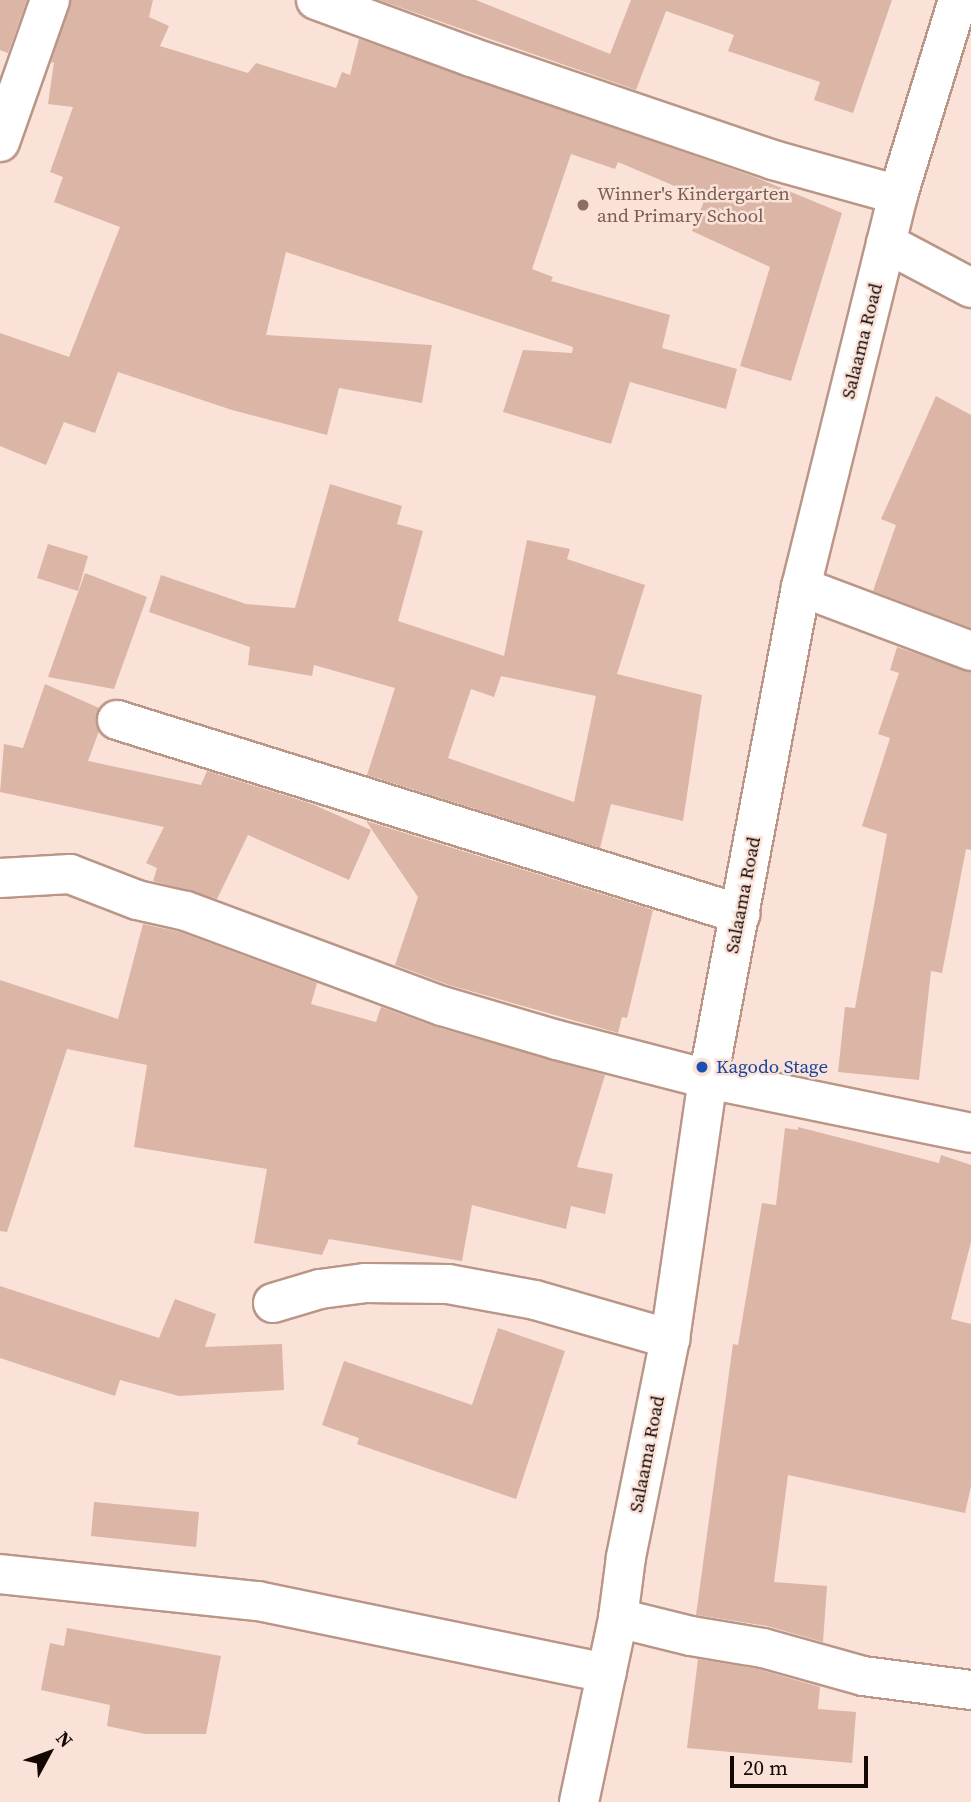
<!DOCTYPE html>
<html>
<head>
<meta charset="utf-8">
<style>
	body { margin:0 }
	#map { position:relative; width:971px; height:1802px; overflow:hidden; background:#fae2d8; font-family:"Source Serif 4",serif }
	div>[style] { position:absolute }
	.building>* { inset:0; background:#dbb5a6 }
	.roads { filter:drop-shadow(2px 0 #ba9687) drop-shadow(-2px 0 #ba9687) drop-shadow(0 2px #ba9687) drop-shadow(0 -2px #ba9687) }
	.minor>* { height:38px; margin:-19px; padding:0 19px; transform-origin:19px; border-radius:19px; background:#fff }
	.major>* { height:38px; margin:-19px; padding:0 19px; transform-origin:19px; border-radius:19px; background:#fff }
	.dots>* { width:19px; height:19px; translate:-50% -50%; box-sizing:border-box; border:4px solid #fae2d8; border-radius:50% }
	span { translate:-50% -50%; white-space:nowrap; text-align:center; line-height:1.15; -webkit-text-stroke:5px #fae2d8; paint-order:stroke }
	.education-label { font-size:19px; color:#785e54 }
	.left { translate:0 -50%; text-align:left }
	.street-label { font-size:19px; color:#140804 }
	.transit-label { font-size:19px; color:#164399 }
	.north { position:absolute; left:14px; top:1718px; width:70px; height:70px; -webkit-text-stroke:5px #fae2d8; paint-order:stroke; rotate:49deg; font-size:19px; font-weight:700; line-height:28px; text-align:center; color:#140804 }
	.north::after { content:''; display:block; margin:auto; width:24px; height:32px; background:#140804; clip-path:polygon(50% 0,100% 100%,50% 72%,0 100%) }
	.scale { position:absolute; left:730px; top:1756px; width:138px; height:32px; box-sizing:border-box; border:4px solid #140804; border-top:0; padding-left:9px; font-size:21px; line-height:24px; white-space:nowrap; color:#140804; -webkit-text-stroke:5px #fae2d8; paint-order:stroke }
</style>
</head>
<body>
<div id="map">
	<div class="building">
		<i style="clip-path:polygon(0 0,27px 0,8px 53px,0 50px)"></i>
		<i style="clip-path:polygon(71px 0,153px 0,149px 17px,169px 26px,160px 46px,248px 73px,256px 63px,336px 88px,342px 72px,350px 75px,359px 39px,755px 177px,842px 213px,791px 381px,740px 366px,770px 267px,692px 231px,705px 199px,618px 162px,615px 169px,571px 154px,532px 269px,553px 277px,551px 281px,670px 315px,662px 348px,737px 369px,726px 409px,630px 382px,611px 444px,503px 412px,523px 350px,572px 353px,573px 347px,286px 252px,266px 335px,432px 345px,422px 403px,339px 388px,327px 435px,232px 410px,118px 372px,95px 433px,64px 422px,46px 465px,0 446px,0 333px,69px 357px,120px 227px,54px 202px,63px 177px,50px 172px,73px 107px,48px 104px,54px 62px,51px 63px)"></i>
		<i style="clip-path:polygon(379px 0,476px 0,610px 54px,631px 0,892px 0,853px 113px,814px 100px,820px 82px,728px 51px,734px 35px,666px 11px,636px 90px)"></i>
		<i style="clip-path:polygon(936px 396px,971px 415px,971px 628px,873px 591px,896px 525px,881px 519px)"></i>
		<i style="clip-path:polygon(evenodd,330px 484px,402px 506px,397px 524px,423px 531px,398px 621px,504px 656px,527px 540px,570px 549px,567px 559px,645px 585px,617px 674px,702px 695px,683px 821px,611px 804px,600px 848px,367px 775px,395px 688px,314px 665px,312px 676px,248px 665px,250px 647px,149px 612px,161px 575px,246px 604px,295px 608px,330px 484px,501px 676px,596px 696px,574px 802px,448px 758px,471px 689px,494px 697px,501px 676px)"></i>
		<i style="clip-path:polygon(48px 544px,88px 556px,78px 591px,37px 578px)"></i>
		<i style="clip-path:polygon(85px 573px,147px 597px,114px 689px,48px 677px)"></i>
		<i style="clip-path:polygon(897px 647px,971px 672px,971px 850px,966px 849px,942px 973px,931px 971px,919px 1080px,838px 1072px,845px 1007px,855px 1008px,887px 834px,862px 826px,890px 738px,878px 734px,899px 673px,890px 670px)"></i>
		<i style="clip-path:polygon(45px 684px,99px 708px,96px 724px,99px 731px,88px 761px,201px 785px,207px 771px,312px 804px,371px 830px,349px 880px,248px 835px,217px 899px,153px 881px,157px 868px,146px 863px,164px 827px,0 792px,4px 744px,23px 748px)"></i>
		<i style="clip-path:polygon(366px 821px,653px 910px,627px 1018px,622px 1017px,618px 1033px,449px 985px,395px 965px,418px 897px)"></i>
		<i style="clip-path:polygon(143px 924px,180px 932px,317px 983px,311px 1004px,376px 1022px,381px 1007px,436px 1027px,605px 1075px,577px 1167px,613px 1174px,605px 1214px,571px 1206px,566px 1229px,472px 1205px,462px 1261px,329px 1239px,322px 1255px,254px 1243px,267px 1169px,134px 1147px,147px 1065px,67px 1049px,7px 1232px,0 1231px,0 980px,118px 1019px)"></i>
		<i style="clip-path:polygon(798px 1127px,939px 1163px,941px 1155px,971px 1165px,971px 1242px,951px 1319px,971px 1324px,971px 1486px,965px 1513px,788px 1475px,774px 1582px,827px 1586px,823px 1642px,767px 1626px,696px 1615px,733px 1344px,738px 1345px,762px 1203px,776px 1205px,785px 1128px,798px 1130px)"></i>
		<i style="clip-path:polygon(0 1286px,159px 1338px,175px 1299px,216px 1314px,205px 1347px,282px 1344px,284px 1390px,179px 1396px,120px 1380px,115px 1396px,0 1358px)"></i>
		<i style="clip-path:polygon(498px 1328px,565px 1351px,516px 1499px,357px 1444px,359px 1438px,322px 1425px,344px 1361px,472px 1405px)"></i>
		<i style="clip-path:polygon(94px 1502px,199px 1512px,196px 1547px,91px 1536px)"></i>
		<i style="clip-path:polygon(67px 1628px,221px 1656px,206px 1734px,145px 1734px,107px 1726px,110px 1705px,41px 1690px,50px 1643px,64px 1646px)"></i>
		<i style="clip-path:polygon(698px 1659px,758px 1669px,820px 1687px,818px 1709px,856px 1712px,852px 1763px,687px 1748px)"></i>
	</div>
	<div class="roads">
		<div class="minor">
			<i style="left:316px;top:0;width:165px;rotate:20.2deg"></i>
			<i style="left:471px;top:57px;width:319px;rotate:18.8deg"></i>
			<i style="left:773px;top:160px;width:130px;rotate:15.6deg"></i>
			<i style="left:0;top:142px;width:151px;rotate:-70.6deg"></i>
			<i style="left:886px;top:243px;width:96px;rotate:27.9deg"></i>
			<i style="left:801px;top:587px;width:182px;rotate:20.6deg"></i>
			<i style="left:117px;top:720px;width:653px;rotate:17.3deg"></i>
			<i style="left:0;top:878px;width:70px;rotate:-3.3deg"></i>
			<i style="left:70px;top:874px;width:72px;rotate:21.2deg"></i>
			<i style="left:137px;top:900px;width:50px;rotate:12.7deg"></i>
			<i style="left:186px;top:911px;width:273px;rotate:20.4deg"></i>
			<i style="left:442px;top:1006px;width:120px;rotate:16.5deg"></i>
			<i style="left:557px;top:1040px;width:156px;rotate:14.5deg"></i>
			<i style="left:708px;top:1079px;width:268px;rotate:11.6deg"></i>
			<i style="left:273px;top:1303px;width:49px;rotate:-16.6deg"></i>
			<i style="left:320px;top:1289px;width:45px;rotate:-7.6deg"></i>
			<i style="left:365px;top:1283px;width:83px;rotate:0.7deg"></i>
			<i style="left:448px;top:1284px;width:88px;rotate:10.4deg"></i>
			<i style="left:535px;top:1300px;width:141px;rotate:16.1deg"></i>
			<i style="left:0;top:1574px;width:259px;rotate:6deg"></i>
			<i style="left:258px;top:1601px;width:356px;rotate:11.7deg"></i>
			<i style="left:618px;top:1618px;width:75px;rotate:13.9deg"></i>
			<i style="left:691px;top:1636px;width:73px;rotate:9.5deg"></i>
			<i style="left:763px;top:1648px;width:104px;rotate:15.6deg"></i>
			<i style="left:863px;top:1676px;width:109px;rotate:7.4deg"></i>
		</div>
		<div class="major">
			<i style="left:579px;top:1802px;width:188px;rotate:-78deg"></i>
			<i style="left:618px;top:1618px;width:62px;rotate:-82.5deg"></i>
			<i style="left:626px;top:1557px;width:222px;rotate:-78.6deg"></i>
			<i style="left:670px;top:1339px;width:263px;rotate:-81.7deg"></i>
			<i style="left:708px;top:1079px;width:501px;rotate:-79.3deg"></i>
			<i style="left:801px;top:587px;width:404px;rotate:-76.1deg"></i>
			<i style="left:898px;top:195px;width:204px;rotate:-72.9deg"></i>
		</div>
	</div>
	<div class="dots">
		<i style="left:583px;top:205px;background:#8d6e63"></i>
		<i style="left:702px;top:1067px;background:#1a4fb4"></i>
	</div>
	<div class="education-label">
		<span class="left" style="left:597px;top:205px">Winner's Kindergarten<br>and Primary School</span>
	</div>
	<div class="street-label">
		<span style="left:862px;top:341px;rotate:-76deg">Salaama Road</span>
		<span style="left:743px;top:895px;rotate:-79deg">Salaama Road</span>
		<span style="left:647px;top:1454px;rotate:-79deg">Salaama Road</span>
	</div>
	<div class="transit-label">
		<span class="left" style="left:716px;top:1067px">Kagodo Stage</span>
	</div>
	<div class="north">N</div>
	<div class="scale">20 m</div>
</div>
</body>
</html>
